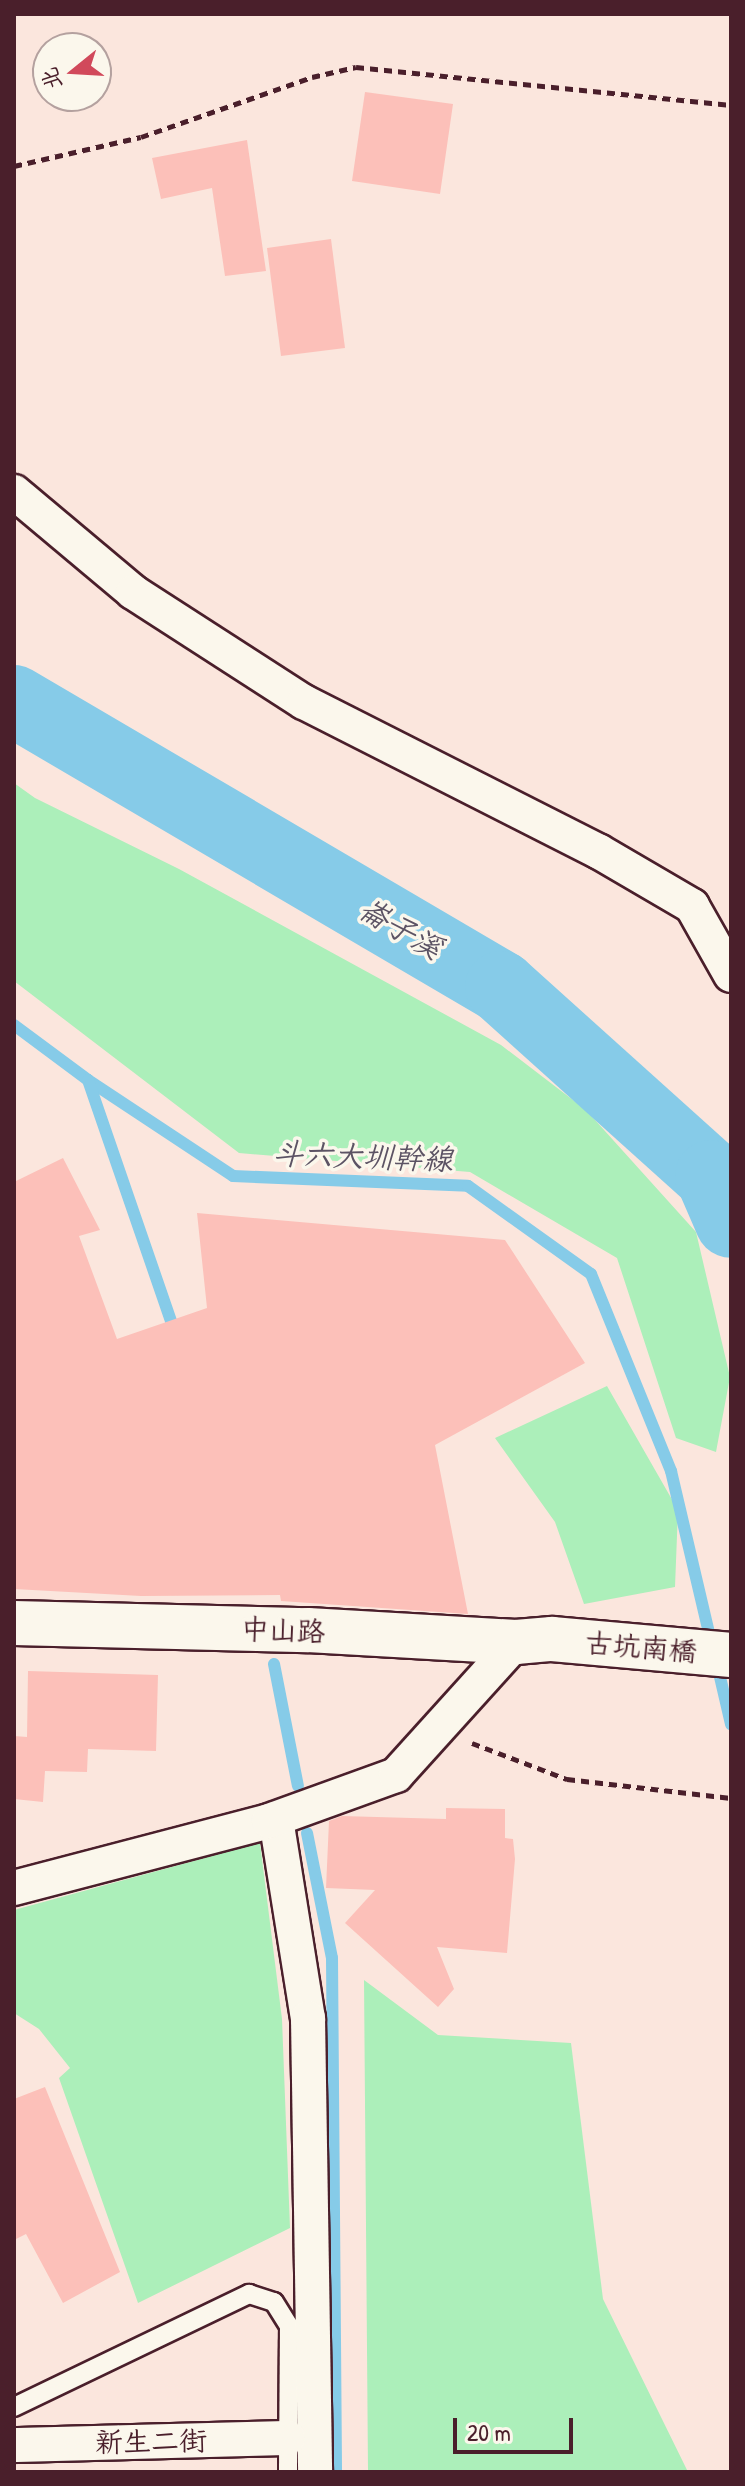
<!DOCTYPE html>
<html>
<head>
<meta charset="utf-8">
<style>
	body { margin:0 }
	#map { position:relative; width:745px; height:2486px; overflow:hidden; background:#fbe6dd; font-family:"Patrick Hand","LXGW WenKai TC",sans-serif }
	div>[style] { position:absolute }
	.green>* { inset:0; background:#acefba }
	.stream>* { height:12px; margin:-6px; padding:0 6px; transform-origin:6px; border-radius:6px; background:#86cbe8 }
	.river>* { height:72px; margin:-36px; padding:0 36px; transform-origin:36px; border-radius:36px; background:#86cbe8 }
	.building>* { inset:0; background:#fcc0b9 }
	.path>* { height:5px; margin-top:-2.5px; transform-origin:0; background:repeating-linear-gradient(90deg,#4a1f2b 0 8px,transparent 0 14px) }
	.roads { filter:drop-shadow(2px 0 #4a1f2b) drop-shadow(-2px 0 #4a1f2b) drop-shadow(0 2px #4a1f2b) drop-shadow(0 -2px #4a1f2b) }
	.service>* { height:18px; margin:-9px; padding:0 9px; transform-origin:9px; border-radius:9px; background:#fbf7ec }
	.minor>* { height:34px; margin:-17px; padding:0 17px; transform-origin:17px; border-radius:17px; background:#fbf7ec }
	.secondary>* { height:44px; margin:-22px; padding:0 22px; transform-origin:22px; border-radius:22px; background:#fbf7ec }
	span { translate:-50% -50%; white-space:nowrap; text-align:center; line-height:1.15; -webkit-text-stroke:7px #fbf7ec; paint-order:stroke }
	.street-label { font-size:28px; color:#4a1f2b }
	.water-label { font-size:30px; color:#5c5364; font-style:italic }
	.frame { position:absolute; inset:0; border:16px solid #4a1f2b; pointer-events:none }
	.north { position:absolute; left:32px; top:32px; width:80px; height:80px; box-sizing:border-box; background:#fbf7ec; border:2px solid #b4a19f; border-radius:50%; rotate:252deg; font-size:22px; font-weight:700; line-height:32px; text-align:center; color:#4a1f2b }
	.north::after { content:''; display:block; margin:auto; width:28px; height:36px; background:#d1495b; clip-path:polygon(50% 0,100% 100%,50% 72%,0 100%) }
	.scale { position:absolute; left:453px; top:2418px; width:120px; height:36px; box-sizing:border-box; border:4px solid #4a1f2b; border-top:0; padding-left:10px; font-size:24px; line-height:28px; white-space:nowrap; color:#4a1f2b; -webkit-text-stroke:6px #fbf7ec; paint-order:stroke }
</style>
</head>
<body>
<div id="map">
	<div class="green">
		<i style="clip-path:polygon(14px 783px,35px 798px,179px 869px,501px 1045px,586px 1110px,696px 1232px,730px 1377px,716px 1452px,676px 1438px,617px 1258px,470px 1172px,239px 1153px,14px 981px)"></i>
		<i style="clip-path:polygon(607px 1386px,678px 1510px,675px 1587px,584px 1604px,555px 1522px,495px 1438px)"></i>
		<i style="clip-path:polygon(260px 1843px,282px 2019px,290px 2228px,138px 2303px,59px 2078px,70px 2068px,39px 2029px,14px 2013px,14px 1910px)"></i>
		<i style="clip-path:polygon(364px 1980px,438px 2035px,571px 2043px,603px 2299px,688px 2472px,368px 2472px)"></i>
	</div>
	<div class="stream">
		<i style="left:14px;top:1025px;width:92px;rotate:36.6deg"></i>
		<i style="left:88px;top:1080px;width:174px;rotate:33.5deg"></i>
		<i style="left:233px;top:1176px;width:235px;rotate:2.4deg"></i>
		<i style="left:468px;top:1186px;width:151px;rotate:35.6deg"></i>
		<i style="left:591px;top:1274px;width:213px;rotate:67.9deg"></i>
		<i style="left:671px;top:1471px;width:180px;rotate:76.8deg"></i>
		<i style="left:88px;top:1080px;width:270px;rotate:71deg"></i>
		<i style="left:274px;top:1664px;width:124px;rotate:78.9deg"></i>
		<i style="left:717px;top:1664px;width:62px;rotate:76.9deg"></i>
		<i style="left:307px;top:1833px;width:127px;rotate:78.7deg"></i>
		<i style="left:332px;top:1958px;width:514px;rotate:89.55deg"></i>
	</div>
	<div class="river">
		<i style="left:14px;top:701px;width:565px;rotate:30.42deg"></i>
		<i style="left:501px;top:987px;width:283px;rotate:42deg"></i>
		<i style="left:711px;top:1176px;width:50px;rotate:66.5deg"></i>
	</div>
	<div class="building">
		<i style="clip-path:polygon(365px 92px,453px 104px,440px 194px,352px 181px)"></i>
		<i style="clip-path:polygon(247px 140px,266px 271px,225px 276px,212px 188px,161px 199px,152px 158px)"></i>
		<i style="clip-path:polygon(331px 239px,345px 348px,281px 356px,267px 248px)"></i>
		<i style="clip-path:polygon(63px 1158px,100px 1230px,79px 1236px,117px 1339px,207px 1308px,197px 1213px,505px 1240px,585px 1363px,435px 1445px,468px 1614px,281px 1601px,280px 1595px,141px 1596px,14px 1589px,14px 1182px)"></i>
		<i style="clip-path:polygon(28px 1671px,158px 1675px,156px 1751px,88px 1749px,87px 1772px,45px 1771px,43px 1802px,14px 1799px,14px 1736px,27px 1737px)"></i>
		<i style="clip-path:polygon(446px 1808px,505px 1809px,505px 1838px,513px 1839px,515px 1859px,507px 1953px,437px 1947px,454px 1989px,438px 2007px,345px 1923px,375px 1890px,326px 1888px,329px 1821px,342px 1816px,446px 1819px)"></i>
		<i style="clip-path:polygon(45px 2087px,120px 2272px,63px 2303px,26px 2234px,14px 2240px,14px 2099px)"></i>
	</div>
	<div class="path">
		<i style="left:14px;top:166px;width:130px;rotate:-12.9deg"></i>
		<i style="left:141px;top:137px;width:181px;rotate:-19.3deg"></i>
		<i style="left:312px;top:77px;width:45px;rotate:-12.8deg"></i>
		<i style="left:356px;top:67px;width:377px;rotate:5.8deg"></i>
		<i style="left:472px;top:1743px;width:102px;rotate:20.8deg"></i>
		<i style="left:567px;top:1779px;width:165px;rotate:6.6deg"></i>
	</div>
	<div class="roads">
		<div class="service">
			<i style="left:14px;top:2407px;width:261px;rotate:-25.7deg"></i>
			<i style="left:249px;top:2294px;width:26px;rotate:18deg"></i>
			<i style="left:274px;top:2302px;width:28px;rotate:58deg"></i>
			<i style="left:289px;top:2326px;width:146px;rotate:90.4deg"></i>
		</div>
		<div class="minor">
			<i style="left:14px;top:492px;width:155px;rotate:40deg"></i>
			<i style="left:133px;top:592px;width:203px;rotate:32.8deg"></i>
			<i style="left:304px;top:702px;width:330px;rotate:26.9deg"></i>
			<i style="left:598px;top:851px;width:109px;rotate:30.3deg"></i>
			<i style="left:692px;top:906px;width:79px;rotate:60.5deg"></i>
			<i style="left:276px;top:1819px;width:202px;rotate:80.9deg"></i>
			<i style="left:308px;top:2018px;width:454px;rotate:89.1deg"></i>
			<i style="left:14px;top:1888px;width:264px;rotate:-14.7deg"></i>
			<i style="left:269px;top:1821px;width:135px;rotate:-19.9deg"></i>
			<i style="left:396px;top:1775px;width:179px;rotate:-47.9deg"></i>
			<i style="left:14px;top:2445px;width:274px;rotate:-1.5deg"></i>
		</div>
		<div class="secondary">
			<i style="left:14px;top:1623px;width:294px;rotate:1.4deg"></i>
			<i style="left:308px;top:1630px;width:208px;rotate:3.3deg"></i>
			<i style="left:516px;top:1642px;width:36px;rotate:-5deg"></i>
			<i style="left:552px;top:1639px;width:180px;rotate:5.1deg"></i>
		</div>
	</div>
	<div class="street-label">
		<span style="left:283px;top:1630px;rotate:2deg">中山路</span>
		<span style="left:641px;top:1647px;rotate:5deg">古坑南橋</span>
		<span style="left:151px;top:2441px;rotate:-1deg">新生二街</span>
	</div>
	<div class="water-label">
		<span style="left:401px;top:928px;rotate:30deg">崙子溪</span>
		<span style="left:363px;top:1156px;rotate:2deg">斗六大圳幹線</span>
	</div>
	<div class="frame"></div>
	<div class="north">北</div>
	<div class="scale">20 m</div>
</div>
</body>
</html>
